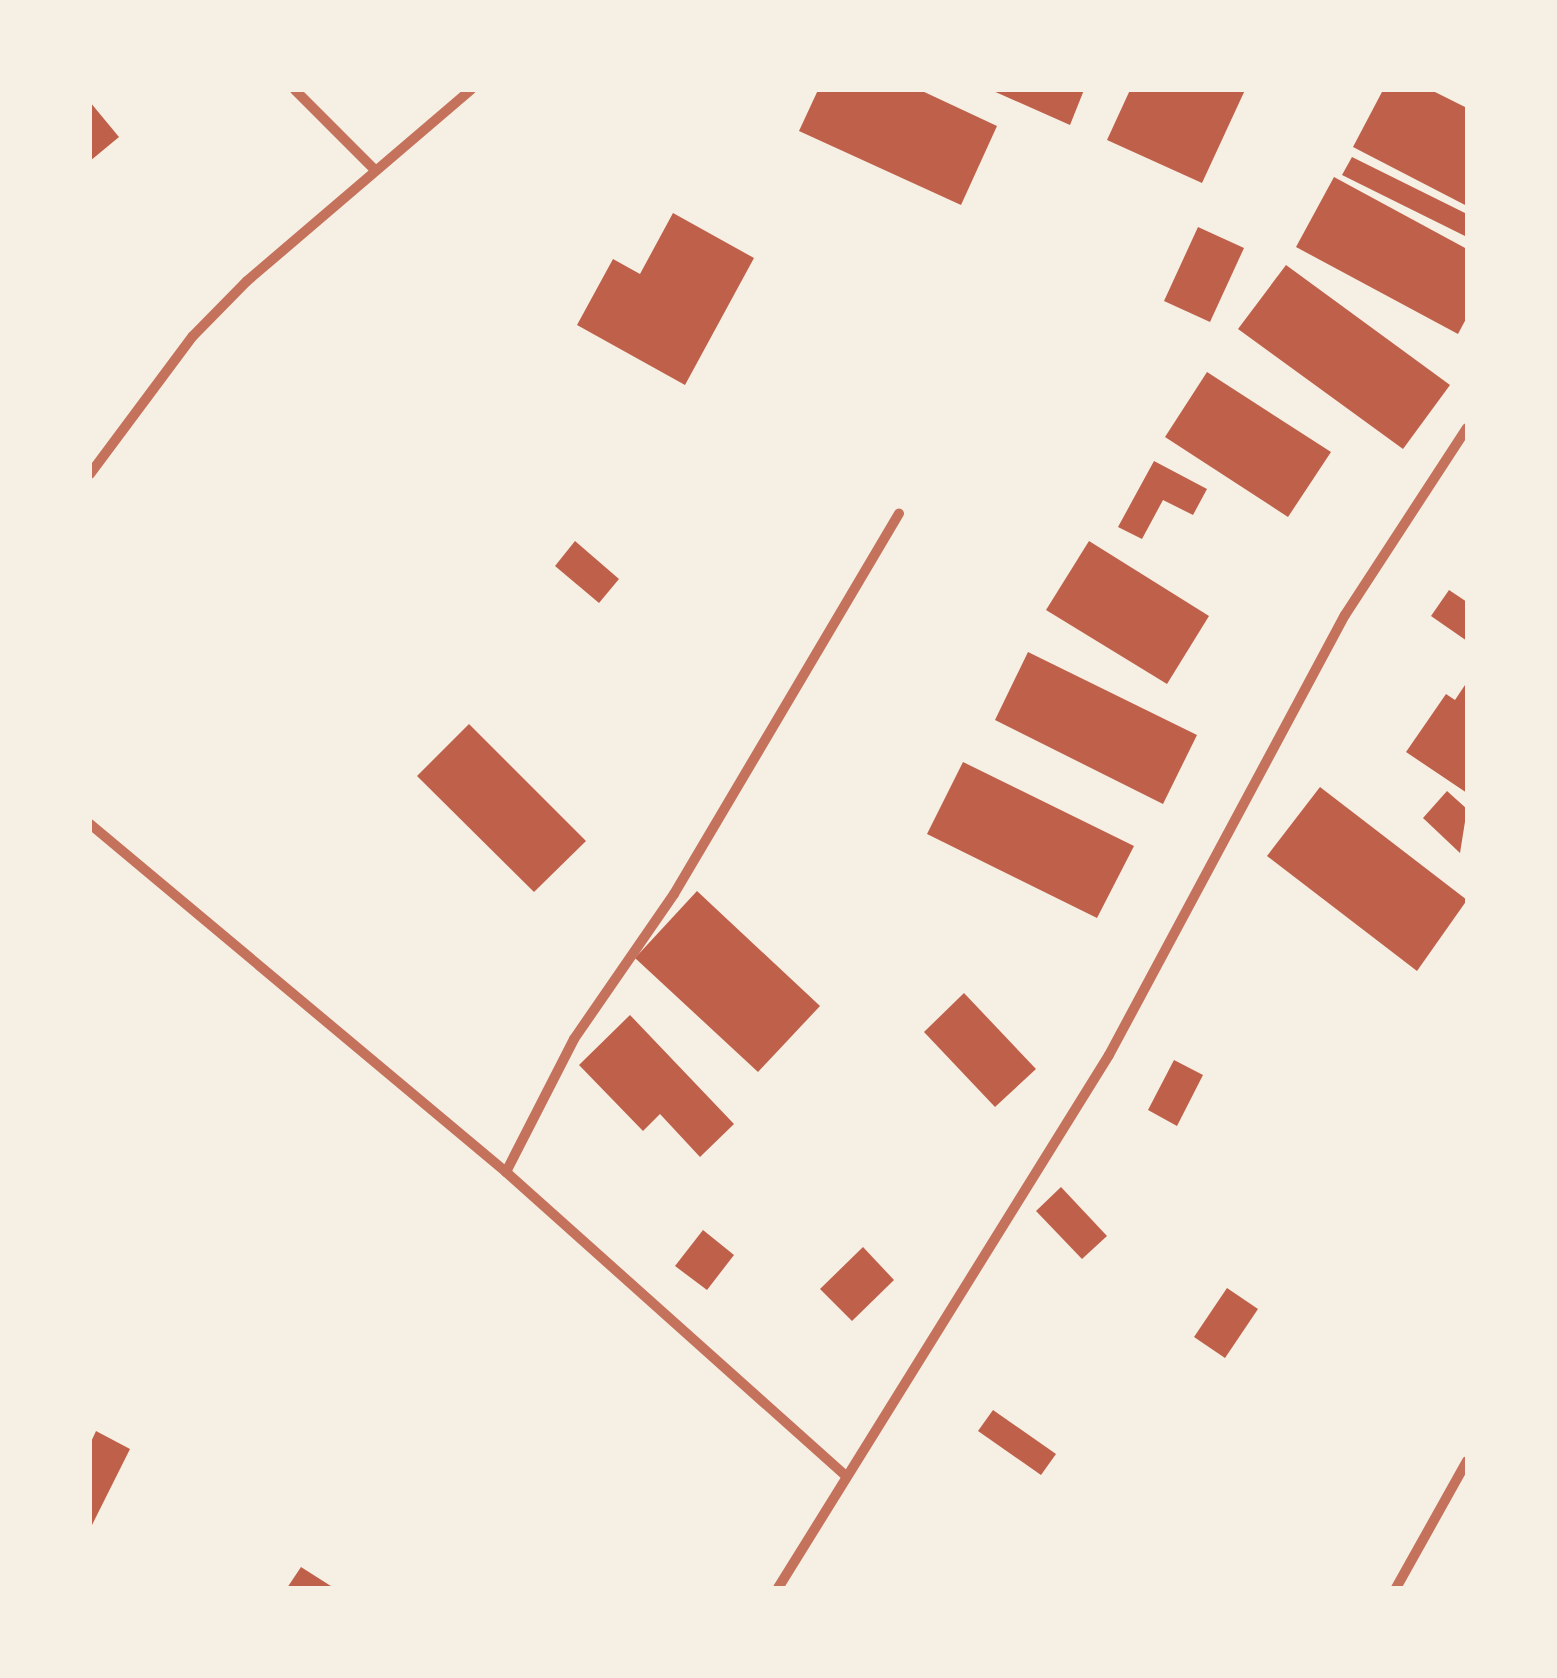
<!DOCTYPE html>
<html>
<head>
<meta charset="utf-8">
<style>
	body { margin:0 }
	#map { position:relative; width:1557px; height:1678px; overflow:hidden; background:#f6efe4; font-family:Roboto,sans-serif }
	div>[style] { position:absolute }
	.building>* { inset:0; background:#bf614a }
	.minor>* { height:10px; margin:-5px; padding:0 5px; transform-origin:5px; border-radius:5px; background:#c5725c }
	span { translate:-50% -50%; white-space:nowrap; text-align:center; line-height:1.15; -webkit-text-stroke:8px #f6efe4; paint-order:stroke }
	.frame { position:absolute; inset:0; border:92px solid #f6efe4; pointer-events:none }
</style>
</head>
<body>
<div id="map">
	<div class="building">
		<i style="clip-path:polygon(818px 90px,920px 90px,997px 126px,961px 205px,799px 131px)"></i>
		<i style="clip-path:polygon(991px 90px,1084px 90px,1070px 125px)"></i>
		<i style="clip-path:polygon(1130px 90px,1245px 90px,1202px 183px,1107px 140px)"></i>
		<i style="clip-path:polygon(1383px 90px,1431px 90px,1467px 108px,1467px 206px,1353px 147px)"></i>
		<i style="clip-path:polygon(90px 102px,119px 137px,90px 161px)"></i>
		<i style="clip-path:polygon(1352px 157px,1467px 214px,1467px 237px,1342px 175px)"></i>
		<i style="clip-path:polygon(1334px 177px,1467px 249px,1467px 317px,1458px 334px,1296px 247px)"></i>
		<i style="clip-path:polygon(673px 213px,754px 258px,685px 385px,577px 325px,613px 259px,640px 274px)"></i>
		<i style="clip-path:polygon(1198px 227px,1244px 248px,1210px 322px,1164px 301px)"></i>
		<i style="clip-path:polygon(1286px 265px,1450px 385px,1403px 449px,1238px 329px)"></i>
		<i style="clip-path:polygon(1207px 372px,1331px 452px,1288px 517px,1165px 437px)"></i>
		<i style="clip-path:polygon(1154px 461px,1207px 489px,1193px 515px,1163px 500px,1142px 539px,1118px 527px)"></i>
		<i style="clip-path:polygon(575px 541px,619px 579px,599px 603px,555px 566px)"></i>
		<i style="clip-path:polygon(1089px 541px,1209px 616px,1167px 684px,1046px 610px)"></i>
		<i style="clip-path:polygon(1449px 590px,1467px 602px,1467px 641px,1431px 616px)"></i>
		<i style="clip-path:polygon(1028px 652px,1197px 735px,1163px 804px,995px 720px)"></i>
		<i style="clip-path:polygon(1467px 682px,1467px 793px,1406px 752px,1446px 694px,1455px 700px)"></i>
		<i style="clip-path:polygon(469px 724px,586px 841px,534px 892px,417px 776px)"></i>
		<i style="clip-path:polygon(963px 762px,1134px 846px,1097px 918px,927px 834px)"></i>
		<i style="clip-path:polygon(1320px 787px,1467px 900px,1417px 971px,1267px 856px)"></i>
		<i style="clip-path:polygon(1447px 791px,1467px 809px,1460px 853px,1423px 818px)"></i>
		<i style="clip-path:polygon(697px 891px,820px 1006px,758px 1072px,635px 958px)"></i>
		<i style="clip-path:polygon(964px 993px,1036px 1069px,995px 1107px,924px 1032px)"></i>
		<i style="clip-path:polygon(630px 1015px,734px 1124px,700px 1157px,660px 1114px,643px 1131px,579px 1065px)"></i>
		<i style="clip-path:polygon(1174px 1060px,1203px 1075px,1177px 1126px,1148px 1110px)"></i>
		<i style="clip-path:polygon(1061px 1187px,1107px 1236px,1082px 1259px,1036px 1211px)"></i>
		<i style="clip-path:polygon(703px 1230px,734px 1255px,707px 1290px,675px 1266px)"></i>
		<i style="clip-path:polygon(863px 1247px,894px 1280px,852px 1321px,820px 1289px)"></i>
		<i style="clip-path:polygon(1227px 1288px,1258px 1309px,1225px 1358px,1194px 1337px)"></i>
		<i style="clip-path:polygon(993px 1410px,1056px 1454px,1041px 1475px,978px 1431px)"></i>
		<i style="clip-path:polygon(96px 1431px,130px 1449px,90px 1529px,90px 1444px)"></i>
		<i style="clip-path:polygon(301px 1567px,334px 1588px,287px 1588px)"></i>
	</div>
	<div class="minor">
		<i style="left:295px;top:90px;width:112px;rotate:45deg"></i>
		<i style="left:90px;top:474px;width:172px;rotate:-53.3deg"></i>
		<i style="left:193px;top:336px;width:77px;rotate:-45.5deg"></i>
		<i style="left:247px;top:281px;width:294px;rotate:-40.5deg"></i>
		<i style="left:90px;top:824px;width:542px;rotate:39.91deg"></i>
		<i style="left:506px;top:1172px;width:457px;rotate:41.8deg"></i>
		<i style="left:506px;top:1172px;width:149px;rotate:-62.9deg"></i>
		<i style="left:574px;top:1039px;width:176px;rotate:-55.4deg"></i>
		<i style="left:674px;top:894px;width:442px;rotate:-59.4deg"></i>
		<i style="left:778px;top:1588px;width:627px;rotate:-58.16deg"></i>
		<i style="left:1109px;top:1055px;width:499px;rotate:-61.8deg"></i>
		<i style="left:1345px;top:615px;width:223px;rotate:-56.9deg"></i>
		<i style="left:1396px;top:1588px;width:145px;rotate:-60.8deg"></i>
	</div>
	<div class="frame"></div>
</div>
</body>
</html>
